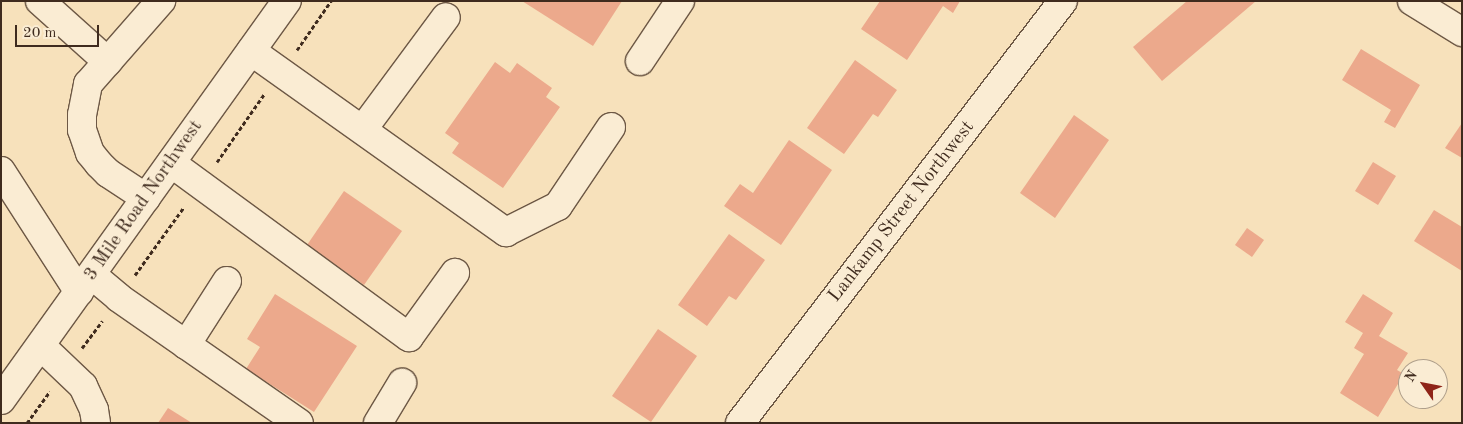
<!DOCTYPE html>
<html>
<head>
<meta charset="utf-8">
<style>
	body { margin:0 }
	#map { position:relative; width:1463px; height:424px; overflow:hidden; background:#f7e1bb; font-family:"Old Standard TT",serif }
	div>[style] { position:absolute }
	.building>* { inset:0; background:#eca98c }
	.path>* { height:3px; margin-top:-1.5px; transform-origin:0; background:repeating-linear-gradient(90deg,#3f2b1e 0 4px,transparent 0 6.5px) }
	.roads { filter:drop-shadow(1px 0 #6d5845) drop-shadow(-1px 0 #6d5845) drop-shadow(0 1px #6d5845) drop-shadow(0 -1px #6d5845) }
	.minor>* { height:28px; margin:-14px; padding:0 14px; transform-origin:14px; border-radius:14px; background:#faecd3 }
	span { translate:-50% -50%; white-space:nowrap; text-align:center; line-height:1.15; -webkit-text-stroke:4px #faecd3; paint-order:stroke }
	.street-label { font-size:19px; color:#3f2b1e }
	.frame { position:absolute; inset:0; border:2px solid #3f2b1e; pointer-events:none }
	.north { position:absolute; left:1398px; top:359px; width:50px; height:50px; box-sizing:border-box; background:#faecd3; border:1px solid #af9f8b; border-radius:50%; rotate:303deg; font-size:14px; font-weight:700; line-height:20px; text-align:center; color:#3f2b1e }
	.north::after { content:''; display:block; margin:auto; width:18px; height:22px; background:#8f2418; clip-path:polygon(50% 0,100% 100%,50% 72%,0 100%) }
	.scale { position:absolute; left:15px; top:25px; width:84px; height:22px; box-sizing:border-box; border:2px solid #3f2b1e; border-top:0; padding-left:6px; font-size:15px; line-height:18px; white-space:nowrap; color:#3f2b1e; -webkit-text-stroke:4px #faecd3; paint-order:stroke }
</style>
</head>
<body>
<div id="map">
	<div class="building">
		<i style="clip-path:polygon(522px 1px,622px 1px,593px 46px)"></i>
		<i style="clip-path:polygon(880px 1px,960px 1px,953px 13px,943px 6px,907px 60px,861px 29px)"></i>
		<i style="clip-path:polygon(1187px 1px,1256px 1px,1162px 81px,1133px 47px)"></i>
		<i style="clip-path:polygon(1361px 49px,1420px 85px,1395px 128px,1384px 122px,1391px 110px,1342px 80px)"></i>
		<i style="clip-path:polygon(855px 60px,897px 90px,878px 117px,873px 114px,844px 154px,807px 128px)"></i>
		<i style="clip-path:polygon(495px 62px,510px 73px,517px 63px,552px 88px,546px 97px,560px 107px,503px 188px,452px 153px,459px 143px,445px 133px)"></i>
		<i style="clip-path:polygon(1074px 115px,1109px 140px,1055px 218px,1020px 193px)"></i>
		<i style="clip-path:polygon(1462px 123px,1462px 158px,1445px 148px)"></i>
		<i style="clip-path:polygon(789px 140px,832px 170px,781px 245px,724px 206px,740px 184px,753px 193px)"></i>
		<i style="clip-path:polygon(1373px 162px,1396px 176px,1378px 205px,1355px 191px)"></i>
		<i style="clip-path:polygon(344px 191px,402px 231px,364px 285px,307px 245px)"></i>
		<i style="clip-path:polygon(1434px 210px,1462px 227px,1462px 271px,1414px 241px)"></i>
		<i style="clip-path:polygon(1247px 228px,1264px 240px,1252px 257px,1235px 245px)"></i>
		<i style="clip-path:polygon(729px 234px,765px 260px,736px 300px,729px 296px,707px 326px,678px 305px)"></i>
		<i style="clip-path:polygon(275px 294px,357px 346px,314px 412px,246px 369px,260px 347px,247px 339px)"></i>
		<i style="clip-path:polygon(1363px 294px,1393px 313px,1379px 336px,1408px 353px,1397px 370px,1404px 374px,1378px 417px,1340px 393px,1364px 354px,1354px 348px,1363px 333px,1345px 322px)"></i>
		<i style="clip-path:polygon(658px 329px,697px 356px,651px 422px,612px 396px)"></i>
		<i style="clip-path:polygon(168px 408px,192px 423px,158px 423px)"></i>
	</div>
	<div class="path">
		<i style="left:297px;top:50px;width:60px;rotate:-55.2deg"></i>
		<i style="left:217px;top:162px;width:84px;rotate:-55.2deg"></i>
		<i style="left:135px;top:275px;width:84px;rotate:-54.2deg"></i>
		<i style="left:82px;top:348px;width:34px;rotate:-53deg"></i>
		<i style="left:27px;top:423px;width:39px;rotate:-54deg"></i>
	</div>
	<div class="roads">
		<div class="minor">
			<i style="left:40px;top:1px;width:91px;rotate:41.9deg"></i>
			<i style="left:1412px;top:1px;width:59px;rotate:31.8deg"></i>
			<i style="left:251px;top:51px;width:313px;rotate:35.4deg"></i>
			<i style="left:506px;top:232px;width:58px;rotate:-26.6deg"></i>
			<i style="left:558px;top:206px;width:95px;rotate:-56.1deg"></i>
			<i style="left:640px;top:61px;width:72px;rotate:-56.3deg"></i>
			<i style="left:363px;top:129px;width:139px;rotate:-53.5deg"></i>
			<i style="left:171px;top:163px;width:295px;rotate:36.2deg"></i>
			<i style="left:409px;top:337px;width:79px;rotate:-54.3deg"></i>
			<i style="left:1px;top:171px;width:144px;rotate:57.2deg"></i>
			<i style="left:146px;top:198px;width:45px;rotate:-146.7deg"></i>
			<i style="left:108px;top:173px;width:13px;rotate:-135deg"></i>
			<i style="left:99px;top:164px;width:14px;rotate:-129deg"></i>
			<i style="left:90px;top:153px;width:24px;rotate:-109deg"></i>
			<i style="left:82px;top:130px;width:15px;rotate:-90deg"></i>
			<i style="left:82px;top:115px;width:32px;rotate:-79deg"></i>
			<i style="left:88px;top:84px;width:111px;rotate:-48.7deg"></i>
			<i style="left:92px;top:275px;width:35px;rotate:40deg"></i>
			<i style="left:119px;top:298px;width:219px;rotate:34.8deg"></i>
			<i style="left:186px;top:345px;width:76px;rotate:-57.4deg"></i>
			<i style="left:41px;top:346px;width:58px;rotate:43.6deg"></i>
			<i style="left:83px;top:386px;width:26px;rotate:65deg"></i>
			<i style="left:94px;top:410px;width:13px;rotate:81deg"></i>
			<i style="left:1px;top:400px;width:491px;rotate:-54.4deg"></i>
			<i style="left:378px;top:423px;width:47px;rotate:-59deg"></i>
			<i style="left:740px;top:423px;width:531px;rotate:-52.57deg"></i>
		</div>
	</div>
	<div class="street-label">
		<span style="left:144px;top:201px;rotate:-55deg">3 Mile Road Northwest</span>
		<span style="left:902px;top:212px;rotate:-52deg">Lankamp Street Northwest</span>
	</div>
	<div class="frame"></div>
	<div class="north">N</div>
	<div class="scale">20 m</div>
</div>
</body>
</html>
